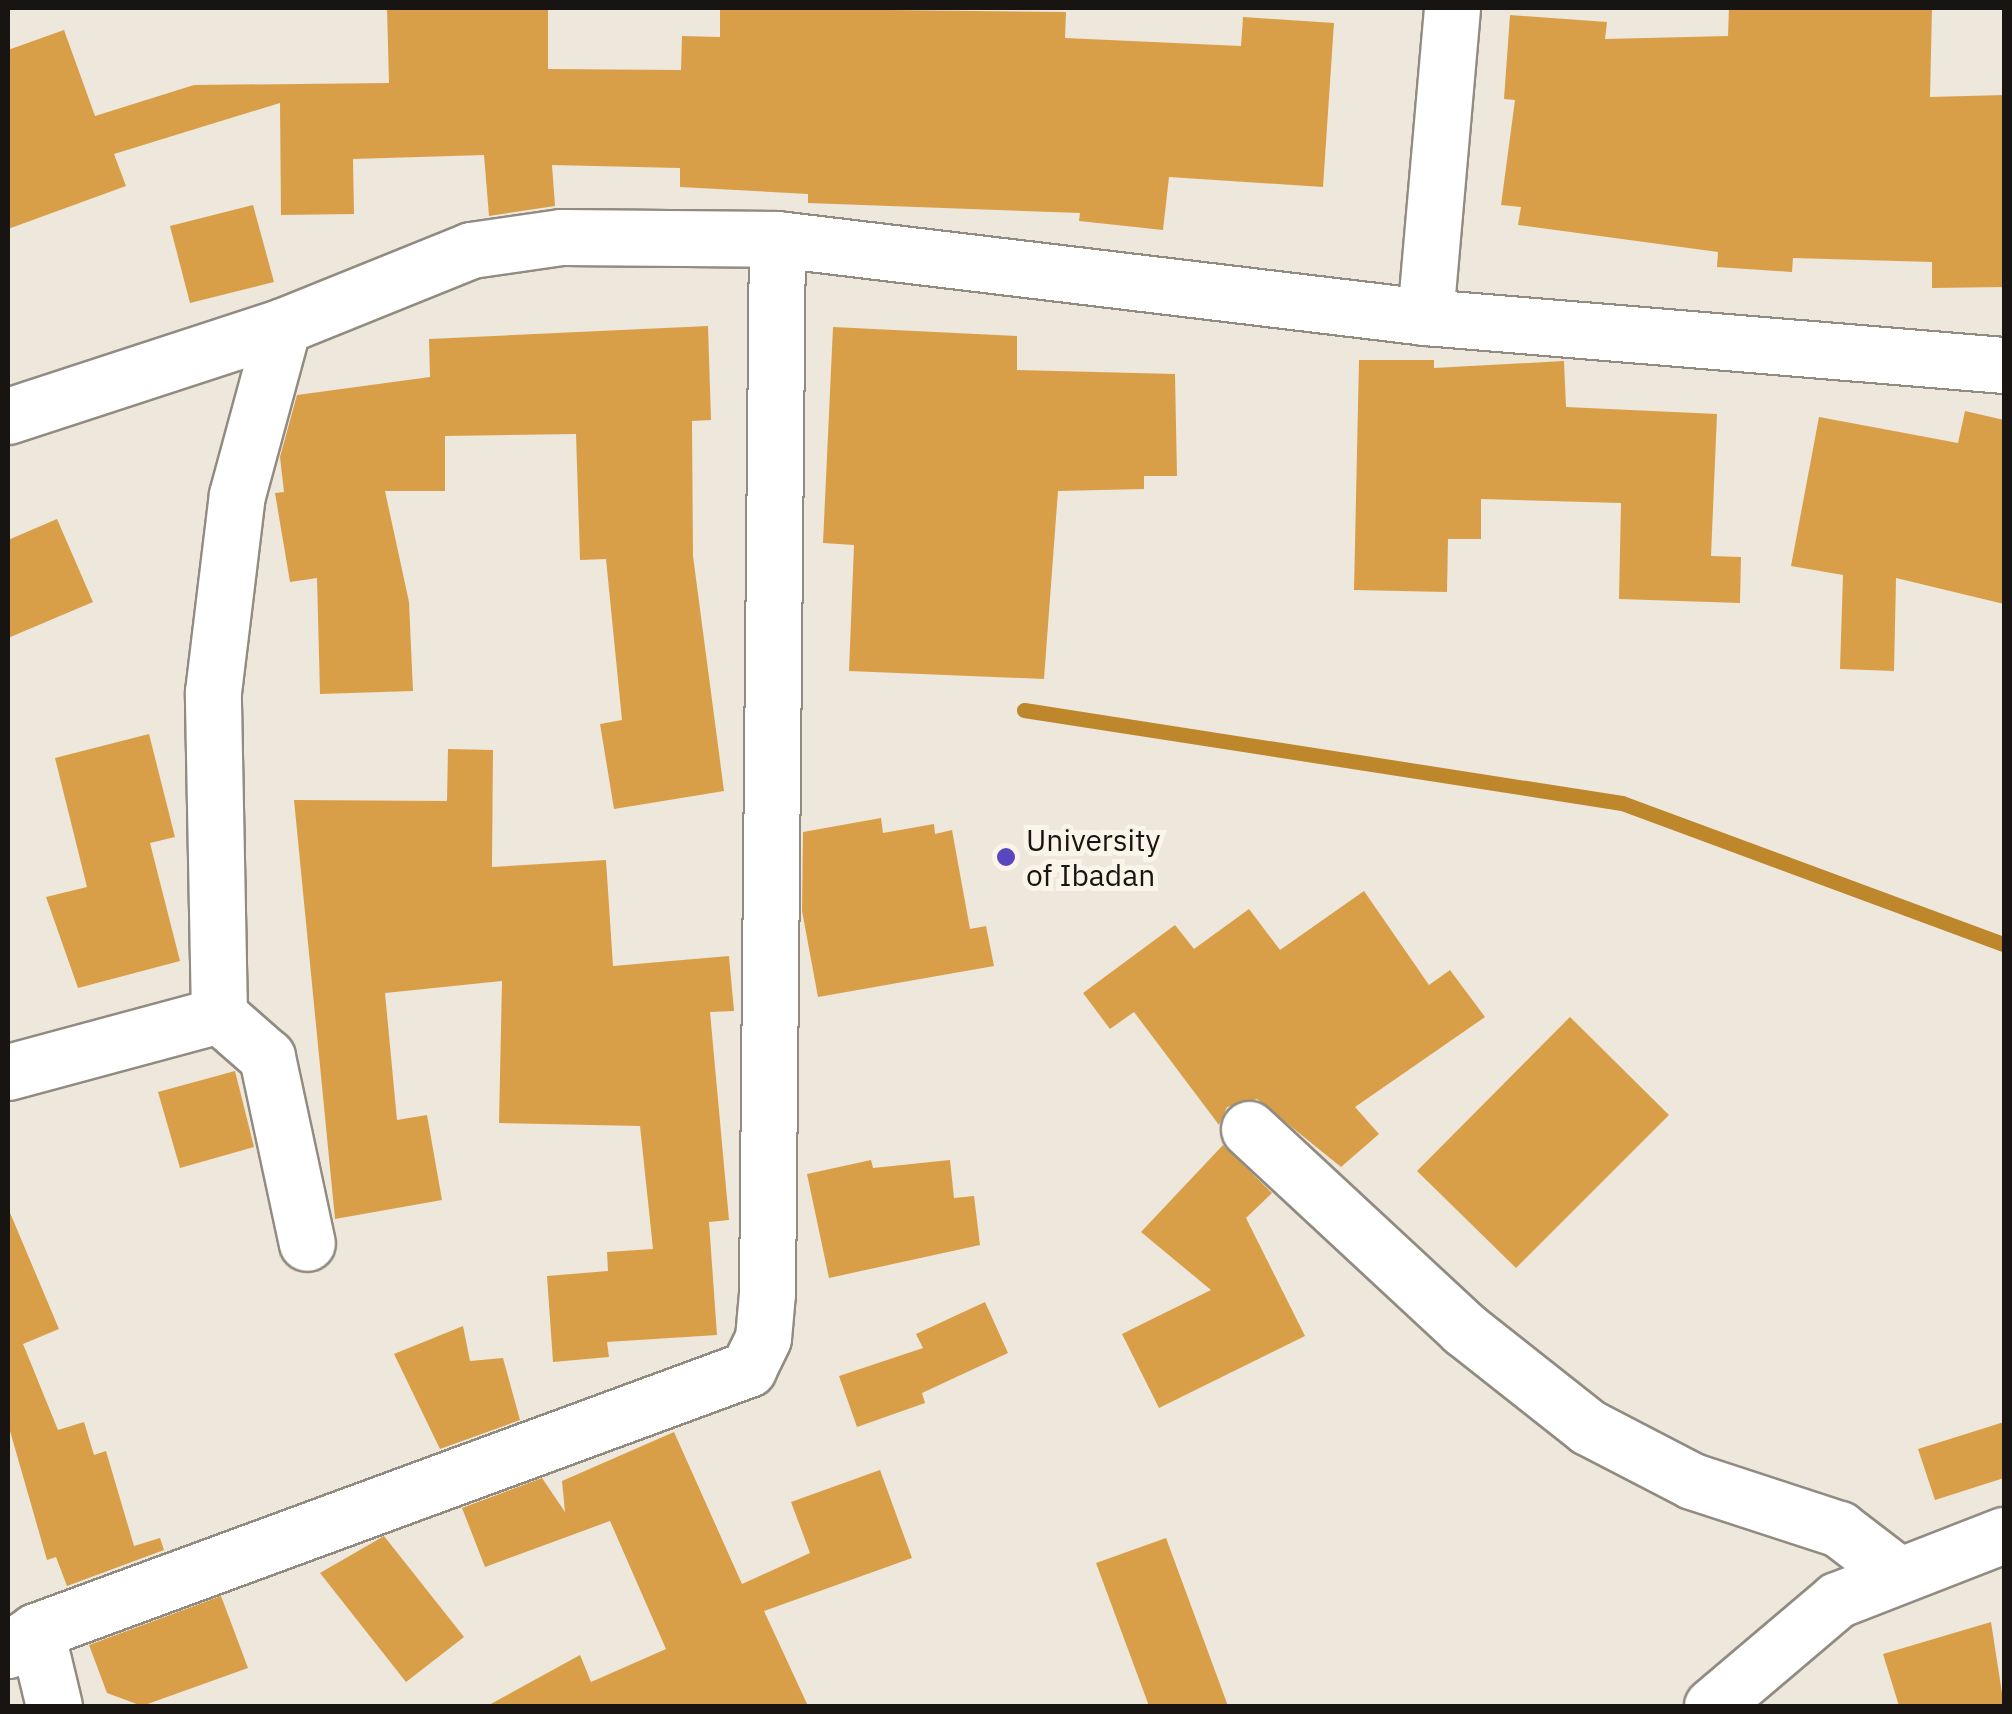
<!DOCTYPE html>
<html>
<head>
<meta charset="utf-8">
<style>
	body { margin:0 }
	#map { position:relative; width:2012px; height:1714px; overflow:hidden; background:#eee7dc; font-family:"IBM Plex Sans",sans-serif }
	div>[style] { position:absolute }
	.stream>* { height:15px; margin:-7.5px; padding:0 7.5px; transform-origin:7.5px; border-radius:7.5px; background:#be872b }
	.building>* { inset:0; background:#d99f48 }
	.roads { filter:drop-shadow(2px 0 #928b81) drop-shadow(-2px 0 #928b81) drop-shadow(0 2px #928b81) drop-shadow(0 -2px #928b81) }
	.minor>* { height:55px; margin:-27.5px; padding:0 27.5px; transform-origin:27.5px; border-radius:27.5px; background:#fff }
	.dots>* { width:28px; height:28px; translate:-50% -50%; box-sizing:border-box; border:5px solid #fcf4e9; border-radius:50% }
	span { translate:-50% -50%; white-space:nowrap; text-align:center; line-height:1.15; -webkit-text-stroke:10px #fcf4e9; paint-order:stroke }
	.poi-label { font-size:30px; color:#171411 }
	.left { translate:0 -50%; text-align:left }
	.frame { position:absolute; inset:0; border:10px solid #171411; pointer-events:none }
</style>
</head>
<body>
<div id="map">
	<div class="stream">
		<i style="left:1024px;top:710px;width:605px;rotate:8.84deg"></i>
		<i style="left:1622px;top:803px;width:407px;rotate:20.3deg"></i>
	</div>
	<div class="building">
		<i style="clip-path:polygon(387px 8px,548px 8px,548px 69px,681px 70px,682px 36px,720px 37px,720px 8px,1066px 12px,1065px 38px,1241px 46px,1243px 17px,1334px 23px,1323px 187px,1169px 177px,1163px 230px,1079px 221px,1080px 213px,808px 203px,808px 194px,680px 187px,680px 168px,552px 165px,555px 206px,489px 216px,484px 155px,353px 159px,354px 214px,281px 215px,280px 103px,114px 154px,126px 186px,8px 229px,8px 50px,64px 30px,95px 116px,194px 85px,389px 83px)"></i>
		<i style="clip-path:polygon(1729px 8px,1932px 8px,1930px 97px,2004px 95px,2004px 287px,1932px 288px,1932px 262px,1793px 258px,1792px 272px,1717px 267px,1718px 252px,1518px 225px,1521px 207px,1501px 205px,1515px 100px,1504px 99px,1510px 15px,1607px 22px,1605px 39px,1728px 36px)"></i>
		<i style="clip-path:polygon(253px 205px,274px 282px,190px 303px,170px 226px)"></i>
		<i style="clip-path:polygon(708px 326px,711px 420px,692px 421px,693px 556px,724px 791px,614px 809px,600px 724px,622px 720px,606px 559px,580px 560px,576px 434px,445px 436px,445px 491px,385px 491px,409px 602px,413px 691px,320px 694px,317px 578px,290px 582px,275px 493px,284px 492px,280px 457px,297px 395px,430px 377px,429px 339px)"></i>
		<i style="clip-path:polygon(833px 327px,1017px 336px,1017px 370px,1175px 374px,1177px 476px,1144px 476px,1144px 489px,1058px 491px,1044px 679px,849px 671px,854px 545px,823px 543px)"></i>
		<i style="clip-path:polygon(1359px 360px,1434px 360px,1434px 368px,1564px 361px,1566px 407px,1717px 414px,1711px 556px,1741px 557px,1740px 603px,1619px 599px,1621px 503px,1481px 499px,1481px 539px,1448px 539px,1447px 592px,1354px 590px)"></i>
		<i style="clip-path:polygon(1965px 411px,2004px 420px,2004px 604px,1896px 578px,1894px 671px,1840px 669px,1843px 575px,1791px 566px,1819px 417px,1958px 443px)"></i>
		<i style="clip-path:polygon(57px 519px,93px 602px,8px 638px,8px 540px)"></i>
		<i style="clip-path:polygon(149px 734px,175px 837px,150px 843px,180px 961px,78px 988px,46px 897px,87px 887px,55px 758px)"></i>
		<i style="clip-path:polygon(448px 749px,493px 750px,492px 867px,606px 860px,613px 966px,729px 956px,734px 1011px,710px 1012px,729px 1220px,709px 1222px,717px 1335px,607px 1342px,609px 1357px,553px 1362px,547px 1276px,608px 1271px,607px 1252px,653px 1249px,640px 1126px,499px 1123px,502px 981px,385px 993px,397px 1120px,427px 1115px,442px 1200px,335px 1219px,294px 800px,447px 801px)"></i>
		<i style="clip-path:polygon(881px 818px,883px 833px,934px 824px,935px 834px,952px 830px,970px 929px,986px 926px,994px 966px,818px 997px,802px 911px,803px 832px)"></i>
		<i style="clip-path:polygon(1364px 891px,1429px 985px,1450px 970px,1485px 1017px,1355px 1107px,1379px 1134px,1341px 1167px,1257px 1099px,1227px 1107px,1219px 1125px,1134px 1012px,1110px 1029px,1083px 993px,1175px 925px,1194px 949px,1249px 909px,1280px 950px)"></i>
		<i style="clip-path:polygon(1570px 1017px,1669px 1115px,1516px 1268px,1417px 1171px)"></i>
		<i style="clip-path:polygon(235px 1071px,254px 1147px,180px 1168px,158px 1092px)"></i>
		<i style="clip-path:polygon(1223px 1145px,1272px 1193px,1246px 1218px,1305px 1336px,1159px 1408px,1122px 1334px,1211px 1290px,1141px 1232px)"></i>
		<i style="clip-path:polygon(871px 1160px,873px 1168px,950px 1160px,954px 1198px,974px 1196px,980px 1245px,829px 1278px,807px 1174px)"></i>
		<i style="clip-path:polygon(8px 1208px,59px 1329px,23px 1344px,58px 1430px,84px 1422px,94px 1455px,106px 1451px,134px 1546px,160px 1538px,164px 1550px,67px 1586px,56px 1557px,47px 1560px,8px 1424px)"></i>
		<i style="clip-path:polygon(985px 1302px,1008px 1353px,922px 1393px,925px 1403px,857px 1427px,839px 1376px,923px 1348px,916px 1334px)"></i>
		<i style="clip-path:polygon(463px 1326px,470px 1361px,503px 1358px,520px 1420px,440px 1449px,394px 1354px)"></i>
		<i style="clip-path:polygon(2004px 1422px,2004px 1478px,1935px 1500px,1918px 1449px)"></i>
		<i style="clip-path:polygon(674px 1432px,742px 1584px,810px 1553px,791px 1502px,880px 1470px,912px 1558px,764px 1611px,808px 1706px,487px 1706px,580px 1655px,591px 1682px,666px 1649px,610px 1521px,485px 1567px,462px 1508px,542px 1478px,565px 1512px,562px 1481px)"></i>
		<i style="clip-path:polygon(384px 1536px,464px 1637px,406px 1682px,320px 1573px)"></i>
		<i style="clip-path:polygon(1166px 1538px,1228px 1706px,1149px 1706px,1096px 1563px)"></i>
		<i style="clip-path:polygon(221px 1596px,248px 1668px,142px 1706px,107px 1693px,89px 1645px)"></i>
		<i style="clip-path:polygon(1991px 1622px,2004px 1706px,1899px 1706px,1883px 1654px)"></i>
	</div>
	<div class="roads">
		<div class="minor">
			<i style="left:1425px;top:317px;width:310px;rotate:-85deg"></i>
			<i style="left:8px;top:416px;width:289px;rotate:-18.1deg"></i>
			<i style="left:283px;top:326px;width:203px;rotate:-22deg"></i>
			<i style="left:471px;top:250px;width:91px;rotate:-8.2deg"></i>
			<i style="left:561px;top:237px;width:216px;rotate:0.5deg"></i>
			<i style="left:777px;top:239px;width:653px;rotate:6.86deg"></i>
			<i style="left:1425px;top:317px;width:581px;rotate:4.74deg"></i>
			<i style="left:219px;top:1015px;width:323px;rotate:-91.1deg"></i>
			<i style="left:213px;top:692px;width:198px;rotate:-83.1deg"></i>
			<i style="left:237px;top:495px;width:175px;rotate:-74.8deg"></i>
			<i style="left:8px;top:1072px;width:219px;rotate:-15.1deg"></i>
			<i style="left:219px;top:1015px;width:64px;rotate:41.2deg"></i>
			<i style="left:267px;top:1057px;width:190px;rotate:77.9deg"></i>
			<i style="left:1249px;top:1129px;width:294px;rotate:42.9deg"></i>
			<i style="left:1464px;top:1329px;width:158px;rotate:38.3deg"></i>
			<i style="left:1588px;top:1427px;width:117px;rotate:27.4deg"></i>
			<i style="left:1692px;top:1481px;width:155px;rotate:18.1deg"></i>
			<i style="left:1839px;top:1529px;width:71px;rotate:37.5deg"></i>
			<i style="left:36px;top:1631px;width:759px;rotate:-20.2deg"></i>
			<i style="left:748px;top:1369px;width:34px;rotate:-64deg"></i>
			<i style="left:763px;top:1338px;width:45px;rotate:-84.9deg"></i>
			<i style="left:767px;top:1293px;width:1054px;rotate:-89.46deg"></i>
			<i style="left:8px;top:1650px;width:34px;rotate:-34deg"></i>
			<i style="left:36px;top:1631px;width:77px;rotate:76.5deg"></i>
			<i style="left:1712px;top:1706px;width:164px;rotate:-40.3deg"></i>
			<i style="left:1837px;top:1600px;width:179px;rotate:-21.3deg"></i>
		</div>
	</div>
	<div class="dots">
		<i style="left:1006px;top:857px;background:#5a46be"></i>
	</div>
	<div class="poi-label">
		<span class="left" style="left:1026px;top:857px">University<br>of Ibadan</span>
	</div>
	<div class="frame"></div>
</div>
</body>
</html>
